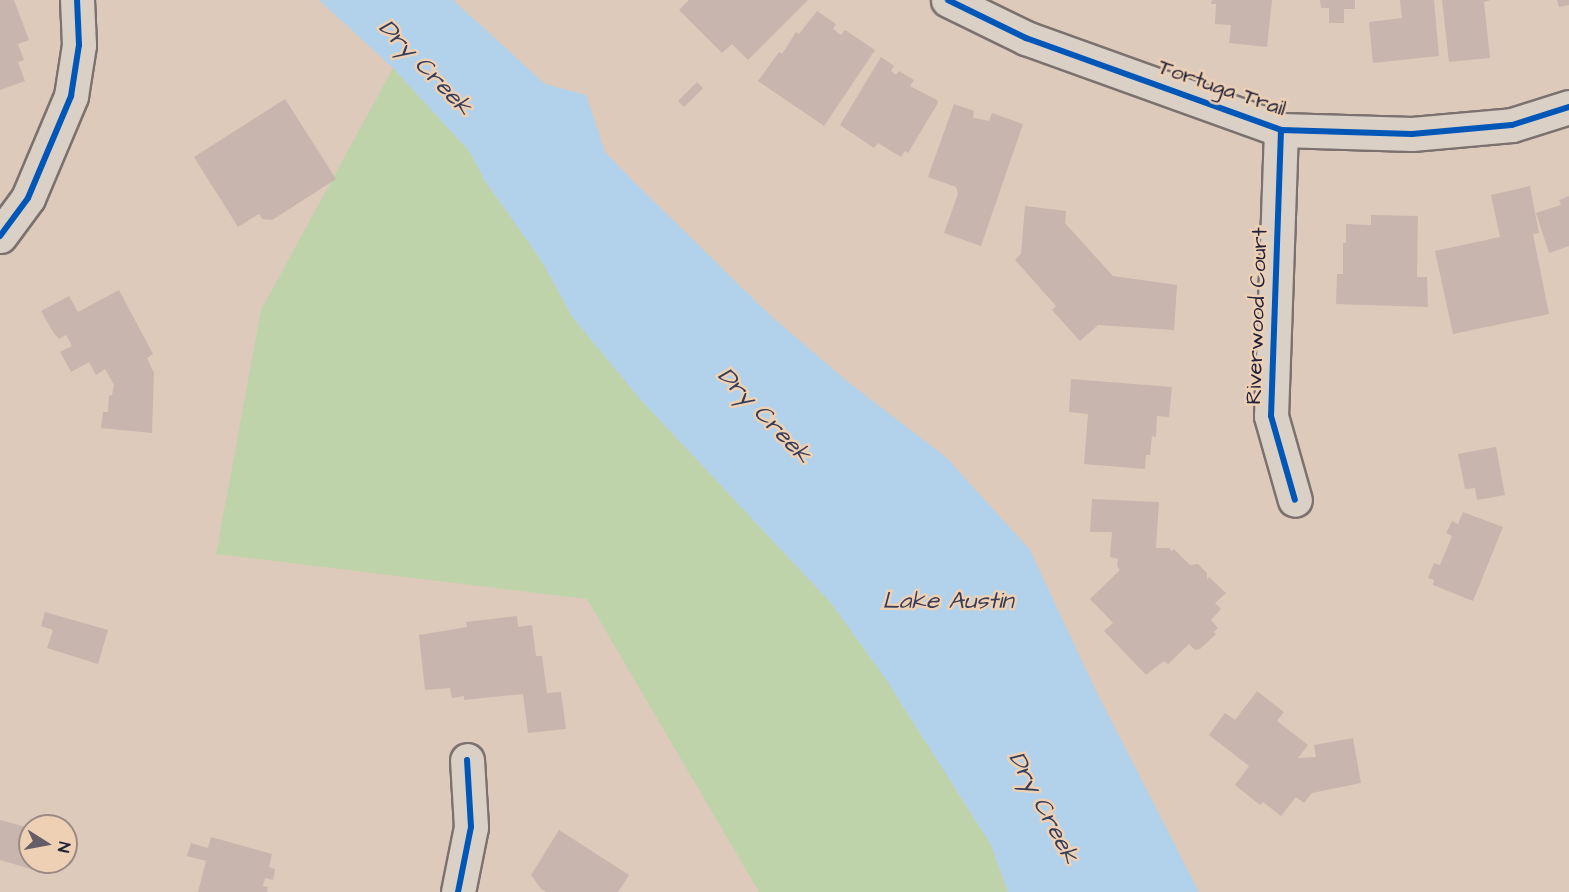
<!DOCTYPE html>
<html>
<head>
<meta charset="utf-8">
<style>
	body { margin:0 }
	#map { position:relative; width:1569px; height:892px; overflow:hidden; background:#decabb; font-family:"Architects Daughter",sans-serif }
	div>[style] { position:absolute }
	.green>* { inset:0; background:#bed3aa }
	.water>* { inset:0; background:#b1d2ea }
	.building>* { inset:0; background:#c8b5ad }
	.roads { filter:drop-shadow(2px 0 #7b7270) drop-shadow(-2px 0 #7b7270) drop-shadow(0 2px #7b7270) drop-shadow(0 -2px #7b7270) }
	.minor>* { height:33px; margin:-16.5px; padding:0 16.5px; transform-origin:16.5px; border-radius:16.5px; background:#dbd0c5 }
	.cycleway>* { height:6px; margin:-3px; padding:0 3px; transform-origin:3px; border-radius:3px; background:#0057b8 }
	span { translate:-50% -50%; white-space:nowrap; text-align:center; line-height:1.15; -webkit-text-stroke:5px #eed0b4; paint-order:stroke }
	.street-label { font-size:22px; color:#22223b }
	.water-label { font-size:24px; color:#353d58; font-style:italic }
	.north { position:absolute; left:18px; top:814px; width:60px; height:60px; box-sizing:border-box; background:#eed0b4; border:2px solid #9c8a84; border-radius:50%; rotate:101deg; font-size:16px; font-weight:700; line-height:24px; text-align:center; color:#22223b }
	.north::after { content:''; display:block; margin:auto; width:21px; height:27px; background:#645d68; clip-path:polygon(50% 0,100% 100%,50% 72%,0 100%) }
</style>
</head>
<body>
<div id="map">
	<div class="green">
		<i style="clip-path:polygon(393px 68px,470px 152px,485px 181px,541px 260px,573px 318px,641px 400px,831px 603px,885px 678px,991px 845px,1008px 892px,759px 892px,587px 599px,216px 554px,261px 310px)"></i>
	</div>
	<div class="water">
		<i style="clip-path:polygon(319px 0,453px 0,545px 84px,586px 95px,605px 152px,633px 181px,770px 315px,848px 382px,946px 457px,1030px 550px,1096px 691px,1199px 892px,1008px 892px,991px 845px,885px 678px,831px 603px,641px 400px,573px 318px,541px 260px,485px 181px,470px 152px,393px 68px)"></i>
	</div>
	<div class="building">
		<i style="clip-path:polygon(0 0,14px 0,29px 40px,18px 44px,24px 60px,18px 62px,25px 81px,0 90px)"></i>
		<i style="clip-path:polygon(689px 0,808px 0,748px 60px,732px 44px,722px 53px,679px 10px)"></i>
		<i style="clip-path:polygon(1212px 0,1272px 0,1267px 47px,1229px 43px,1231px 25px,1215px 24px,1216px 4px,1211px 4px)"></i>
		<i style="clip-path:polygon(1320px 0,1355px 0,1355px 9px,1344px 9px,1344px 23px,1329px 23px,1329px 8px,1321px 8px)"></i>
		<i style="clip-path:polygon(1400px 0,1434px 0,1439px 56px,1373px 63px,1369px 22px,1402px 18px)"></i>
		<i style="clip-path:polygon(1442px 0,1491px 0,1484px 2px,1490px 58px,1449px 62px)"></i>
		<i style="clip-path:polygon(1557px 0,1569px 0,1569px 5px,1559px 7px)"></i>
		<i style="clip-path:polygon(817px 11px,836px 24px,833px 29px,841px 35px,845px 30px,875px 50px,824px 126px,758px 81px,779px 52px,782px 54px,796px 32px,799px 34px)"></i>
		<i style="clip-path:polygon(881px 57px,894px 66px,891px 71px,896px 75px,899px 71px,914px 80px,910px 86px,937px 100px,938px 103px,908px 153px,905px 151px,901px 157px,878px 143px,874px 148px,840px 125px)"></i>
		<i style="clip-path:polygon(697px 82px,703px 88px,684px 107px,678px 101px)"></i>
		<i style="clip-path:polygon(285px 99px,336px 179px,272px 220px,262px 219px,259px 214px,238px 227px,194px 157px)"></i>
		<i style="clip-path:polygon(954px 104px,974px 111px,973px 117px,975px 118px,989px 121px,992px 113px,1023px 124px,981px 246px,944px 233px,958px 194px,956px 187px,928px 177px)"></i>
		<i style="clip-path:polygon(1530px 186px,1539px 233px,1533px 234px,1549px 314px,1453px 334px,1435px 251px,1500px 237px,1491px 195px)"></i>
		<i style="clip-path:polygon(1569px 196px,1569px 246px,1549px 253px,1536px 213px,1561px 205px,1559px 200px)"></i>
		<i style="clip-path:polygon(1025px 206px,1066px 211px,1065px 223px,1113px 276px,1177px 285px,1174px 330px,1098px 325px,1080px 341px,1052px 310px,1056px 306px,1015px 260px,1021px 254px)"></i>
		<i style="clip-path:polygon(1371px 215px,1418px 216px,1417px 277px,1427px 277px,1428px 307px,1336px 304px,1337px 274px,1343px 274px,1343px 243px,1346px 243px,1346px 224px,1371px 225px)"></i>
		<i style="clip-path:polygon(119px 290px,153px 354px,147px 358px,154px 373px,152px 433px,101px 428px,103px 412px,108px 412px,109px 396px,112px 395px,114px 385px,105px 369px,96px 375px,89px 362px,71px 372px,60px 352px,72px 346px,66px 335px,59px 339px,53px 332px,41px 311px,69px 296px,78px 312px)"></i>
		<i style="clip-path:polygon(1071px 379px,1172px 387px,1169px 417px,1157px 416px,1156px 437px,1152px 436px,1150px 455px,1146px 455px,1145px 469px,1084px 464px,1088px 414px,1069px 412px)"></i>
		<i style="clip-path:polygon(1496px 447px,1505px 495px,1477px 500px,1475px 488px,1465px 489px,1458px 454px)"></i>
		<i style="clip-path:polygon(1092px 499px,1159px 502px,1156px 548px,1169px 548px,1172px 551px,1174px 549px,1190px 565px,1198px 564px,1207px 573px,1207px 580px,1209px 577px,1226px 593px,1215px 603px,1221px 609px,1211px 620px,1218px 628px,1214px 632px,1216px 634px,1200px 649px,1195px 650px,1189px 644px,1168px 664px,1164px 661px,1146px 675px,1104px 631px,1113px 623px,1090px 599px,1120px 570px,1117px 566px,1118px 559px,1110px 557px,1112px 532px,1090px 532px)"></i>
		<i style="clip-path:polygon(1463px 512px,1503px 527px,1473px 601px,1433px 585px,1434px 580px,1428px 578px,1434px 563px,1440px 565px,1452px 536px,1446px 533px,1452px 521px,1458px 524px)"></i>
		<i style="clip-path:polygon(45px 612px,108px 630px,98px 664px,47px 648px,53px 630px,41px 626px)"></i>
		<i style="clip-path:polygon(517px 616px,518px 627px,532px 625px,536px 656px,542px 656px,547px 693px,561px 692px,566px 729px,528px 733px,523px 694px,464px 700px,464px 696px,452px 698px,450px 688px,425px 690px,419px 635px,467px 627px,466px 622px)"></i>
		<i style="clip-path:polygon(1257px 691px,1284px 712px,1277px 721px,1308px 745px,1298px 758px,1316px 757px,1314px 745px,1353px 738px,1361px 783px,1312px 793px,1304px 803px,1296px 797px,1281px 816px,1263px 802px,1260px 805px,1235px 785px,1249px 766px,1209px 735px,1225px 713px,1235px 720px)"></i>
		<i style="clip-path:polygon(0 820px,30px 828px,30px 862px,36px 862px,34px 870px,0 860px)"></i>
		<i style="clip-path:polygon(559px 830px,629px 875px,618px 892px,546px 892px,541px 889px,531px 875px)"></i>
		<i style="clip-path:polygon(211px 837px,272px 854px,269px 867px,275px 869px,273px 880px,265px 878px,263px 886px,268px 887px,267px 892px,198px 892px,206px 861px,187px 856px,191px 843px,208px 848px)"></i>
	</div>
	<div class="roads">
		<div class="minor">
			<i style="left:948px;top:0;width:87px;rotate:26deg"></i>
			<i style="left:1026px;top:38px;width:271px;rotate:19.8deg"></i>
			<i style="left:1281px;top:130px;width:131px;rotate:1.7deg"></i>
			<i style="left:1412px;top:134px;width:100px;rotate:-5.1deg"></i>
			<i style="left:1512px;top:125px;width:60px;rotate:-17.5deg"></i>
			<i style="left:1281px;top:130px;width:286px;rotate:92deg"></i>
			<i style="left:1271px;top:416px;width:87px;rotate:74.1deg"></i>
			<i style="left:0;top:236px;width:47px;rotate:-53.6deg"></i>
			<i style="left:28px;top:198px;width:111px;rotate:-67.1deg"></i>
			<i style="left:71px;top:96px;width:52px;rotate:-81.1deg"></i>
			<i style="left:79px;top:45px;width:45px;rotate:-92.5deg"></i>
			<i style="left:458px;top:892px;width:66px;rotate:-78.7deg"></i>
			<i style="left:471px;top:827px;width:67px;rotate:-93.4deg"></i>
		</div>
	</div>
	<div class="cycleway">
		<i style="left:948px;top:0;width:87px;rotate:26deg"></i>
		<i style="left:1026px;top:38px;width:271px;rotate:19.8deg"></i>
		<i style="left:1281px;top:130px;width:131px;rotate:1.7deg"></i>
		<i style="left:1412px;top:134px;width:100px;rotate:-5.1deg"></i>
		<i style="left:1512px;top:125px;width:60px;rotate:-17.5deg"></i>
		<i style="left:1281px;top:130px;width:286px;rotate:92deg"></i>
		<i style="left:1271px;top:416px;width:87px;rotate:74.1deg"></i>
		<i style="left:0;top:236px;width:47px;rotate:-53.6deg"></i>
		<i style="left:28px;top:198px;width:111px;rotate:-67.1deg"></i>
		<i style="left:71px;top:96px;width:52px;rotate:-81.1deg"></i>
		<i style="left:79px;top:45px;width:45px;rotate:-92.5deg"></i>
		<i style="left:458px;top:892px;width:66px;rotate:-78.7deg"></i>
		<i style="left:471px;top:827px;width:67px;rotate:-93.4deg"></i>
	</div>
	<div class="street-label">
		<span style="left:1222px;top:88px;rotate:19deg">Tortuga Trail</span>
		<span style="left:1257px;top:316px;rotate:-88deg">Riverwood Court</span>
	</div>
	<div class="water-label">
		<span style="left:425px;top:68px;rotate:46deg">Dry Creek</span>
		<span style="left:764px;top:416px;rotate:46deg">Dry Creek</span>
		<span style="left:948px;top:602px">Lake Austin</span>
		<span style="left:1043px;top:808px;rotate:62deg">Dry Creek</span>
	</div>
	<div class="north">N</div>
</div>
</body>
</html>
